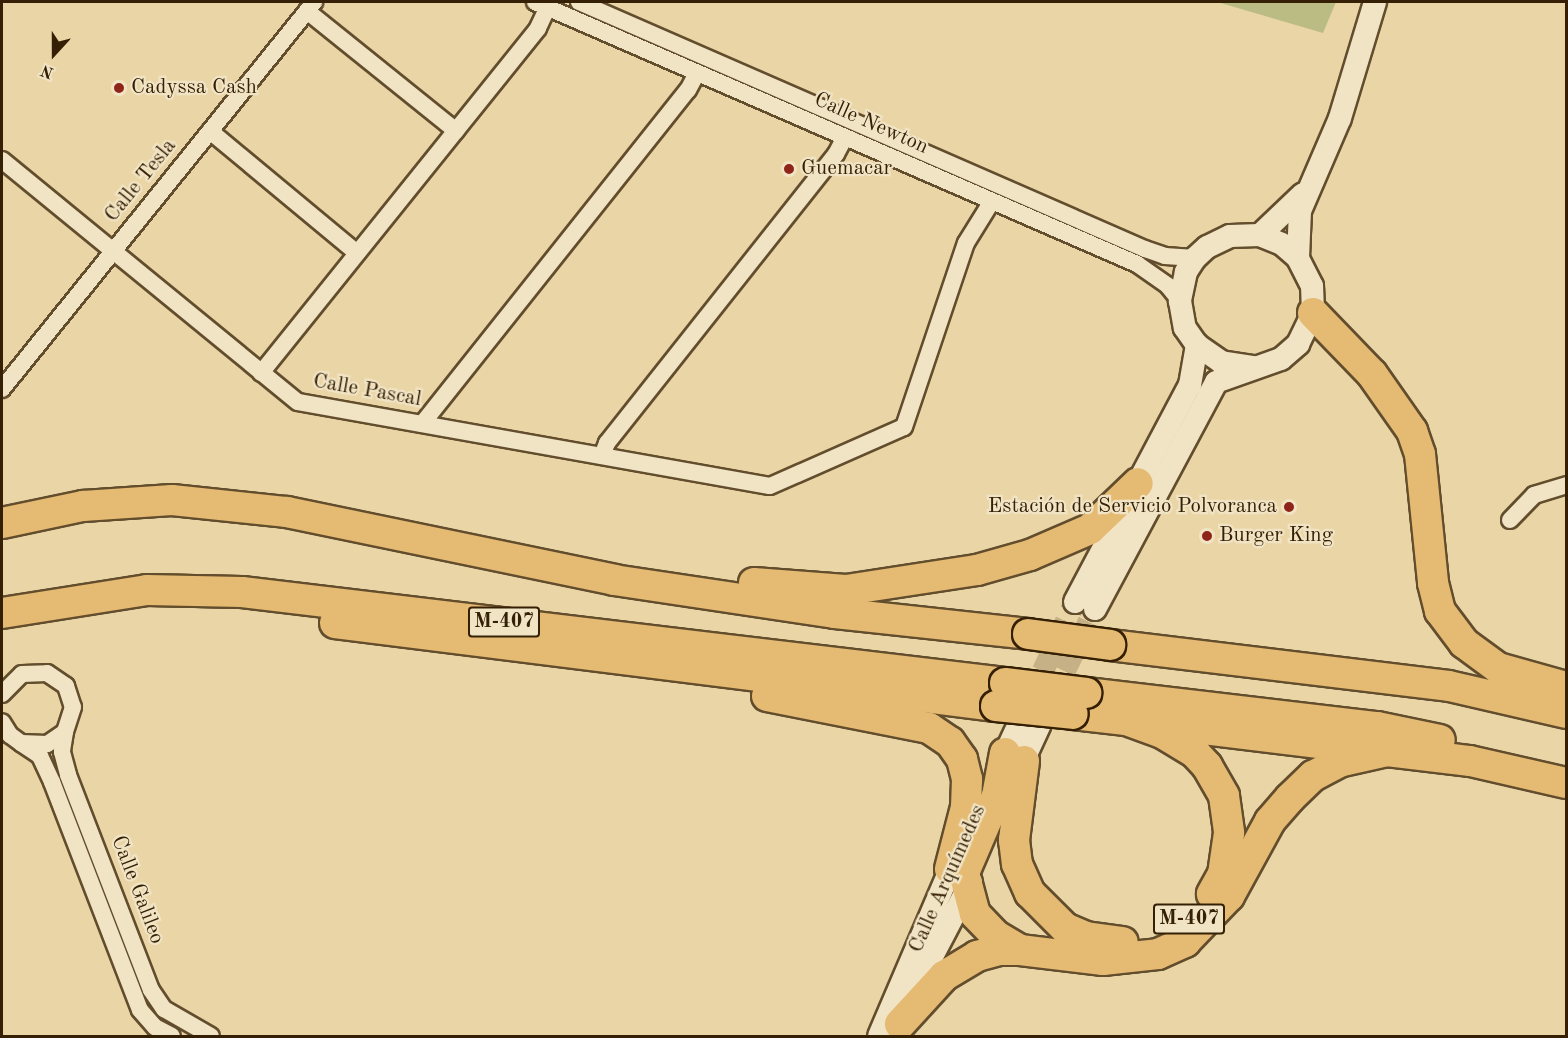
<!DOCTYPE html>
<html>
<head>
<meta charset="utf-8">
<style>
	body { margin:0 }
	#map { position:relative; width:1568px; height:1038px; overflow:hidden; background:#ead5a6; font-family:"Old Standard TT",serif }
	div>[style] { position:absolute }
	.green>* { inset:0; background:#bbbc83 }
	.secondary-tunnel>* { height:22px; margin-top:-11px; transform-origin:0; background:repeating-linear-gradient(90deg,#c6b186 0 22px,transparent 0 33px) }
	.roads { filter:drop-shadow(2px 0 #624d2d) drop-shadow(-2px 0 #624d2d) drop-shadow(0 2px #624d2d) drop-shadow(0 -2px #624d2d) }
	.street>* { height:16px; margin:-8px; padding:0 8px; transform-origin:8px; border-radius:8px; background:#f1e4c5 }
	.secondary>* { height:22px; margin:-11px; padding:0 11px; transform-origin:11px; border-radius:11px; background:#f1e4c5 }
	.highway>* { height:30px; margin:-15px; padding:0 15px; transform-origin:15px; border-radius:15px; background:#e5ba73 }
	.bridges { filter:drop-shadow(2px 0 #352005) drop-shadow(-2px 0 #352005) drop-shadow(0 2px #352005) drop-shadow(0 -2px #352005) }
	.highway-bridge>* { height:30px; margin:-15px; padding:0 15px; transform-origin:15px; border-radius:15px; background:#e5ba73 }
	.dots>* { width:16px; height:16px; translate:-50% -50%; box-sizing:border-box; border:3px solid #f1e4c5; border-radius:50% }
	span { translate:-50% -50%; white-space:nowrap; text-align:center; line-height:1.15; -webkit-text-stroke:4.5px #f1e4c5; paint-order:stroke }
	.shield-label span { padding:2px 4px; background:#f1e4c5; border:2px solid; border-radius:4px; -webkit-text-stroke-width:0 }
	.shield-label { font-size:20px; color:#352005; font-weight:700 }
	.poi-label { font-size:21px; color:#352005 }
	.left { translate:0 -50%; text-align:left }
	.right { translate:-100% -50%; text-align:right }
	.street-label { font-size:21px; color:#352005 }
	.frame { position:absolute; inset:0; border:3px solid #352005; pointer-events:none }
	.north { position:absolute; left:24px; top:24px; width:60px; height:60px; -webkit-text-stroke:4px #f1e4c5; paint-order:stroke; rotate:201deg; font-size:16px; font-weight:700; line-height:24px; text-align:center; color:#352005 }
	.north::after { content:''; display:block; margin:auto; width:21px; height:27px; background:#352005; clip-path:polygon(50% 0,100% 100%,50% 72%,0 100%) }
</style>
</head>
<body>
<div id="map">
	<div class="green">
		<i style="clip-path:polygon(1217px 2px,1336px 2px,1323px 33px)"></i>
	</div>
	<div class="secondary-tunnel">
		<i style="left:1029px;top:701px;width:109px;rotate:-65.1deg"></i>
		<i style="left:1050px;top:701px;width:102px;rotate:-63.9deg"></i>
	</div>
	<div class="roads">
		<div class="street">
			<i style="left:535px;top:2px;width:657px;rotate:23.52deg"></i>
			<i style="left:1137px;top:264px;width:38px;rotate:35deg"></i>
			<i style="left:1168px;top:286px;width:19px;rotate:51deg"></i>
			<i style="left:579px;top:2px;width:618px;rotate:23.58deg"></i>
			<i style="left:1145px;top:249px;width:21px;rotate:19deg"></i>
			<i style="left:1165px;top:256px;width:30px;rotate:4deg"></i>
			<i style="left:307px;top:11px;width:191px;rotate:38.8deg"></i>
			<i style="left:210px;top:131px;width:191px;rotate:39.7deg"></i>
			<i style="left:2px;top:160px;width:382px;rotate:39.3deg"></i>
			<i style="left:298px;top:402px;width:479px;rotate:10.1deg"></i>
			<i style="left:770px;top:486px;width:146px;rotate:-23.8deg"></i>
			<i style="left:904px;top:427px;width:194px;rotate:-71.4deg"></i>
			<i style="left:966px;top:243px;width:49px;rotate:-58.2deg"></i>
			<i style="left:261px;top:373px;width:442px;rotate:-51.2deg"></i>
			<i style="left:538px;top:28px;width:23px;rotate:-65deg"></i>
			<i style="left:2px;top:389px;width:497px;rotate:-51.1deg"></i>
			<i style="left:422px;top:424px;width:427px;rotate:-51.5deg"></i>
			<i style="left:688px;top:90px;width:19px;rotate:-62deg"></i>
			<i style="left:602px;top:456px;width:14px;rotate:-69deg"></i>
			<i style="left:607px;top:443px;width:369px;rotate:-51.6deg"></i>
			<i style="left:836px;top:154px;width:19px;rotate:-62deg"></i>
			<i style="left:1510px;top:520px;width:35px;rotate:-46deg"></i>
			<i style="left:1534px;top:495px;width:34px;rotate:-17deg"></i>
			<i style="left:2px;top:694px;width:28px;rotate:-45deg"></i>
			<i style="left:22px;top:674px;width:25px;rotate:-2deg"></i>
			<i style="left:47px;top:673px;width:23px;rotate:34deg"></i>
			<i style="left:66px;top:686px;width:22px;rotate:72deg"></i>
			<i style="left:73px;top:707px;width:26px;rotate:108deg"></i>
			<i style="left:65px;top:732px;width:22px;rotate:146deg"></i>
			<i style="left:47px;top:744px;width:26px;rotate:-178deg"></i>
			<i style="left:21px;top:743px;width:14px;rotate:-144deg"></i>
			<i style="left:10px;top:735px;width:15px;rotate:-122deg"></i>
			<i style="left:65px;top:732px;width:20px;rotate:99deg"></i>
			<i style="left:62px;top:752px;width:24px;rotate:75deg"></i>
			<i style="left:68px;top:775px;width:230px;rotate:68.9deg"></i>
			<i style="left:151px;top:990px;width:23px;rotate:56deg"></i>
			<i style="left:164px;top:1009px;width:54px;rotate:29.9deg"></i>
			<i style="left:21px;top:743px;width:23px;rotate:34deg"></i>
			<i style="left:40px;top:756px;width:29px;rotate:65deg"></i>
			<i style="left:52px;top:782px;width:244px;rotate:68.9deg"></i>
			<i style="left:140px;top:1010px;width:23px;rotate:49deg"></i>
			<i style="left:155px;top:1027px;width:19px;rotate:28deg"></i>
		</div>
		<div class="secondary">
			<i style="left:1260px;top:235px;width:59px;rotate:-43.6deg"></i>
			<i style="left:1298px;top:258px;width:47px;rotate:-87.6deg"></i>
			<i style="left:1300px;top:211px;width:101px;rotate:-66.7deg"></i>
			<i style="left:1340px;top:118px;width:121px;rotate:-73.2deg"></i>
			<i style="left:1075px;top:602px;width:246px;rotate:-62.1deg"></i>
			<i style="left:1190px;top:385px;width:41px;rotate:-80.1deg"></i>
			<i style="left:1095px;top:609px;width:257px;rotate:-61.9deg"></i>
			<i style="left:1216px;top:382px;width:69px;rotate:-19.5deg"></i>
			<i style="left:1281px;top:359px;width:23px;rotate:-41deg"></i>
			<i style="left:1298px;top:344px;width:34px;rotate:-64deg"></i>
			<i style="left:1313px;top:313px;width:27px;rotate:-92deg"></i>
			<i style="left:1312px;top:286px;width:31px;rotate:-117deg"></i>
			<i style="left:1298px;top:258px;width:21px;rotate:-139deg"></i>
			<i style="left:1282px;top:244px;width:24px;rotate:-158deg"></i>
			<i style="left:1260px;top:235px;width:30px;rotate:178deg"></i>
			<i style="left:1230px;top:236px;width:25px;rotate:154deg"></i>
			<i style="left:1207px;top:247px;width:16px;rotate:137deg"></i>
			<i style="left:1195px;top:258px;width:17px;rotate:123deg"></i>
			<i style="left:1186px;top:272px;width:30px;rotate:102deg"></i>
			<i style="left:1180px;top:301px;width:27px;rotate:80deg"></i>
			<i style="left:1185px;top:328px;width:21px;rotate:55deg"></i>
			<i style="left:1197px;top:345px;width:29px;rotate:35deg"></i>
			<i style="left:1221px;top:362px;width:33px;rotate:9deg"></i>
			<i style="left:999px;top:767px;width:50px;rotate:-65deg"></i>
			<i style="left:1017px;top:774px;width:55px;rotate:-65.3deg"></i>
			<i style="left:914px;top:991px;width:123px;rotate:-62.4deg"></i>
			<i style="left:879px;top:1036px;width:196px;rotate:-66.8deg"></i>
		</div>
		<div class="highway">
			<i style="left:1313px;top:313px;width:85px;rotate:46deg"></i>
			<i style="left:1372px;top:374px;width:70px;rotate:54.9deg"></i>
			<i style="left:1412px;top:431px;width:24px;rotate:71deg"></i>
			<i style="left:1420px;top:454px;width:130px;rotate:84.2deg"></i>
			<i style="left:1433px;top:583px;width:29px;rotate:76deg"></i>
			<i style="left:1440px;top:611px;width:40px;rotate:53deg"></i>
			<i style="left:1464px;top:643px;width:42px;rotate:36.3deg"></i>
			<i style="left:1498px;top:668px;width:71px;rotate:15.6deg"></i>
			<i style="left:2px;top:523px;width:83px;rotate:-11.9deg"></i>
			<i style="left:83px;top:506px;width:89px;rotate:-3.9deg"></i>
			<i style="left:172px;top:500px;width:116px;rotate:6deg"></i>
			<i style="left:287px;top:512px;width:334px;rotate:11.7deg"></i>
			<i style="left:614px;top:580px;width:223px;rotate:8.5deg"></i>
			<i style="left:835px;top:613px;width:194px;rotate:6.2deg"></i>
			<i style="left:754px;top:583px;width:92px;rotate:4.4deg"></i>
			<i style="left:846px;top:590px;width:133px;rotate:-8.7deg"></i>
			<i style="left:977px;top:570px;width:55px;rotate:-15.8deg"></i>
			<i style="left:1030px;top:555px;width:65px;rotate:-23.4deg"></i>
			<i style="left:1090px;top:529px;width:66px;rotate:-43.8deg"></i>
			<i style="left:2px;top:613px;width:147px;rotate:-9deg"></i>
			<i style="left:147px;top:590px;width:95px;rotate:1.2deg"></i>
			<i style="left:242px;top:592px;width:768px;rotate:6.8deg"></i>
			<i style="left:335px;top:623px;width:666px;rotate:7.16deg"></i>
			<i style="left:1110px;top:645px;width:341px;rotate:6.9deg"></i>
			<i style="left:1449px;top:686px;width:120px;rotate:13deg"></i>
			<i style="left:1086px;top:693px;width:293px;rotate:6.7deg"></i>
			<i style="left:1377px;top:727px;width:64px;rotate:11.7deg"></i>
			<i style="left:767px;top:696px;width:165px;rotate:11.2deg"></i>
			<i style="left:929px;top:728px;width:25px;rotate:34deg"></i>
			<i style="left:950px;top:742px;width:21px;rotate:55deg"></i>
			<i style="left:962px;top:759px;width:21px;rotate:76deg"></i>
			<i style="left:967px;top:779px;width:28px;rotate:92deg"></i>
			<i style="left:966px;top:807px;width:64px;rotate:104.5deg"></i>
			<i style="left:1073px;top:714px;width:53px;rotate:6.5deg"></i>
			<i style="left:1126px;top:720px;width:38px;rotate:20deg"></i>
			<i style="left:1162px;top:733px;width:39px;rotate:31deg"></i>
			<i style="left:1195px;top:753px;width:18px;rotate:47deg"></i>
			<i style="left:1207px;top:766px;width:34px;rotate:60deg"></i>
			<i style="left:1224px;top:796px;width:37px;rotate:82deg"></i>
			<i style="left:1229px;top:833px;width:41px;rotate:98.3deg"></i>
			<i style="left:1223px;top:874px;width:23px;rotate:119deg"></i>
			<i style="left:1153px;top:723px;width:216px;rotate:6.9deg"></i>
			<i style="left:1005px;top:753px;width:44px;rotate:100.5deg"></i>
			<i style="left:997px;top:796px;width:84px;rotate:113.2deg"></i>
			<i style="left:964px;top:873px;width:42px;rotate:75deg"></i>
			<i style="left:975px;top:914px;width:29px;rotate:46deg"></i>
			<i style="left:995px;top:935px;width:29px;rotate:31deg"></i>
			<i style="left:1020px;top:950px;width:84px;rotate:6.9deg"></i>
			<i style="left:1103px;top:960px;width:55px;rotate:-6.2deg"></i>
			<i style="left:1158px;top:954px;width:30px;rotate:-24deg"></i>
			<i style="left:1185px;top:942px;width:64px;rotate:-46.3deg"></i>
			<i style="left:1229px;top:896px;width:85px;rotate:-61.3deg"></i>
			<i style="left:1270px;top:821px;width:30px;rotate:-49deg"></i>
			<i style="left:1290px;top:798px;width:32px;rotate:-44deg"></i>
			<i style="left:1313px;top:776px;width:30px;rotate:-28deg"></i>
			<i style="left:1339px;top:762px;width:49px;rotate:-12.9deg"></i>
			<i style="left:1387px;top:751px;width:84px;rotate:6.9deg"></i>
			<i style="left:1470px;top:761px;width:98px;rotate:12.9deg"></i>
			<i style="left:1024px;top:761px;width:80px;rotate:97.2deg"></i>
			<i style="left:1014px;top:840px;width:24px;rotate:83deg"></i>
			<i style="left:1017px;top:864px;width:32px;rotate:66deg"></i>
			<i style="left:1030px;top:893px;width:49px;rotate:45deg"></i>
			<i style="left:1065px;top:928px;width:23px;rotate:23deg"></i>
			<i style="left:1086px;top:937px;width:37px;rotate:8deg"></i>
			<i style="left:900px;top:1024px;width:65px;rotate:-47.5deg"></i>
			<i style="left:944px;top:976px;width:39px;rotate:-31deg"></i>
			<i style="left:977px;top:956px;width:24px;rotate:-15deg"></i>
			<i style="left:1000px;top:950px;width:20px"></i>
		</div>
	</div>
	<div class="bridges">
		<div class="highway-bridge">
			<i style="left:1028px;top:634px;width:83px;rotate:7.6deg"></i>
			<i style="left:1005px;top:683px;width:82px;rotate:7deg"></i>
			<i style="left:996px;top:706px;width:77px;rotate:5.9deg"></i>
		</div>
	</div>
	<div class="dots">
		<i style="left:119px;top:88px;background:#8f2418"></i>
		<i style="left:789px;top:169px;background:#8f2418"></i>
		<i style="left:1289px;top:507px;background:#8f2418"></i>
		<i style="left:1207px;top:536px;background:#8f2418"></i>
	</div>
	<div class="shield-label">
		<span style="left:504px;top:622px">M-407</span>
		<span style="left:1189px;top:919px">M-407</span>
	</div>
	<div class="poi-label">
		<span class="left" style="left:131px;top:88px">Cadyssa Cash</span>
		<span class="left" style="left:801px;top:169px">Guemacar</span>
		<span class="right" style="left:1277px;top:507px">Estación de Servicio Polvoranca</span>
		<span class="left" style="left:1219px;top:536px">Burger King</span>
	</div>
	<div class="street-label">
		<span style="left:871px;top:124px;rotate:24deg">Calle Newton</span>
		<span style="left:141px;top:181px;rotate:-51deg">Calle Tesla</span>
		<span style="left:367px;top:391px;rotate:10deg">Calle Pascal</span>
		<span style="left:948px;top:879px;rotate:-66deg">Calle Arquímedes</span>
		<span style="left:137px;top:890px;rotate:69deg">Calle Galileo</span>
	</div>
	<div class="frame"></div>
	<div class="north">N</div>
</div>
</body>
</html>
